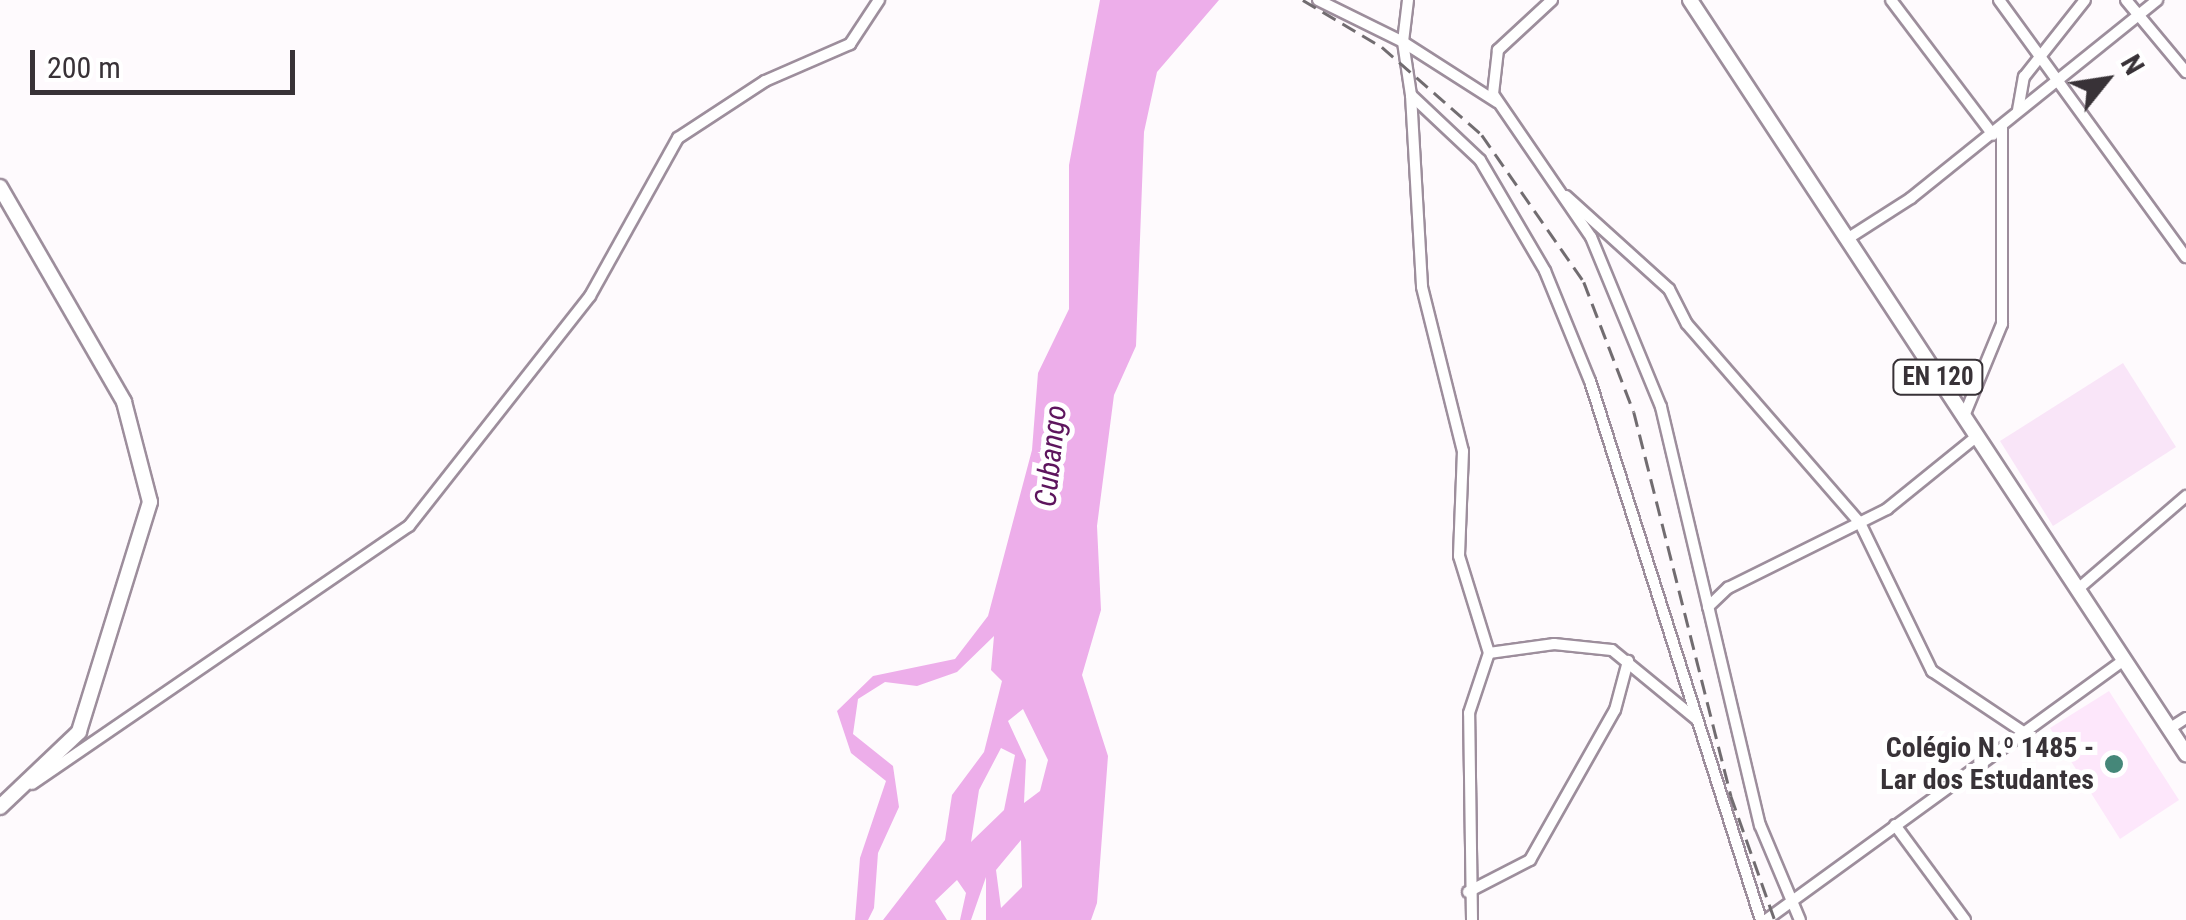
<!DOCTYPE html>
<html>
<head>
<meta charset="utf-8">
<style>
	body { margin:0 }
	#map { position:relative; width:2186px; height:920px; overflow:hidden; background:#fefafd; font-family:"Roboto Condensed",sans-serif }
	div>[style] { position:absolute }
	.built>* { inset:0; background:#fde7fb }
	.green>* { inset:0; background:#f9e5f8 }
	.water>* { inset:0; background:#edaeea }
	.roads { filter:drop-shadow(2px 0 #9d8e9c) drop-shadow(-2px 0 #9d8e9c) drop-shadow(0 2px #9d8e9c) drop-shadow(0 -2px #9d8e9c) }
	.minor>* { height:10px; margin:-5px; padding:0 5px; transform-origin:5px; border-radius:5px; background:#fff }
	.major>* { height:14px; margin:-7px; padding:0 7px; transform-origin:7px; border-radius:7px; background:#fff }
	.rail>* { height:2.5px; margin-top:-1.25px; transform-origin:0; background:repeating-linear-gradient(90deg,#716c70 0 15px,transparent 0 23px) }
	.dots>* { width:28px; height:28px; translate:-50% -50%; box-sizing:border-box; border:5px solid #fff; border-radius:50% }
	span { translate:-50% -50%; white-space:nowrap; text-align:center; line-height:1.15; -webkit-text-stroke:10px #fff; paint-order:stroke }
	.shield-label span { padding:2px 8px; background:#fff; border:2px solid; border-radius:8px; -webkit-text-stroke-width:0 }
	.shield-label { font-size:25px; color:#383237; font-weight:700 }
	.poi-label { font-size:28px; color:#383237; font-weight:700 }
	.right { translate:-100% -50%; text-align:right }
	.water-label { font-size:30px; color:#5d145d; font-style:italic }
	.north { position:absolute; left:2056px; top:30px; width:100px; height:100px; -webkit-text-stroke:8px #fff; paint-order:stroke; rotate:60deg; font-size:28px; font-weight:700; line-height:40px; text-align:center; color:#383237 }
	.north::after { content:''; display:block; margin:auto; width:35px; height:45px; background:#383237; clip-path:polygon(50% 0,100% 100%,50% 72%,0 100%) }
	.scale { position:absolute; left:30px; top:50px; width:265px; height:45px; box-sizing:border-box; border:5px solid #383237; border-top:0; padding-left:12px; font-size:30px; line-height:35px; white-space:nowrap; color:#383237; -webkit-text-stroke:8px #fff; paint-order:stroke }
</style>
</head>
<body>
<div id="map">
	<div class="built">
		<i style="clip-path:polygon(2109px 691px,2179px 800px,2120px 839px,2050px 728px)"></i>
	</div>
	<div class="green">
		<i style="clip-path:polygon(2123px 363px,2176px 447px,2053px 526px,2000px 441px)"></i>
	</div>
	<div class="water">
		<i style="clip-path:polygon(evenodd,1100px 0,1219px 0,1157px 72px,1144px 132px,1136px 346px,1114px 395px,1097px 526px,1101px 610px,1082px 675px,1108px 756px,1097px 903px,1091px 920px,986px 920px,986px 877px,971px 920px,960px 920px,966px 893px,957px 880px,935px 901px,947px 920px,883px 920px,945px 840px,952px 795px,984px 752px,1002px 681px,991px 670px,994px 636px,957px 672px,917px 686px,885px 682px,858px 699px,853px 734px,893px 766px,899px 807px,878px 853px,874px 908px,868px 920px,855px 920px,860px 858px,886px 781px,851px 753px,837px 711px,873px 676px,955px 659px,988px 616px,1032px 450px,1038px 373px,1069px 309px,1069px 165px,1100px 0,1023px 709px,1048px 760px,1040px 791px,1024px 803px,1026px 760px,1008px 721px,1023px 709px,1100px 0,1001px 748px,1015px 755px,1004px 810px,971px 842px,979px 790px,1001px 748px,1100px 0,1021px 840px,1022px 887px,1001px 908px,996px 870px,1021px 840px)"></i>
	</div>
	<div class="roads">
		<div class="minor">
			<i style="left:1318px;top:0;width:95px;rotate:26.3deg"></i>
			<i style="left:1403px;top:42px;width:54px;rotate:81.4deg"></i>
			<i style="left:1411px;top:95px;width:95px;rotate:43.3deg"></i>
			<i style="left:1480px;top:160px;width:129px;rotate:59.6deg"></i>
			<i style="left:1545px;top:271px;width:119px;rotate:67.8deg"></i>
			<i style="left:1590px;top:381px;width:565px;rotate:72.4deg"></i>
			<i style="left:1408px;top:0;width:42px;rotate:96.8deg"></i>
			<i style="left:1403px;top:42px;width:112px;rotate:32.6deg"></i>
			<i style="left:1552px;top:0;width:74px;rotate:137.2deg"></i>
			<i style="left:1498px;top:50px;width:44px;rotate:96.5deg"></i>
			<i style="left:1493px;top:94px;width:173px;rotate:55.6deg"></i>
			<i style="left:1591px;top:237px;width:184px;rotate:67.6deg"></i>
			<i style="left:1661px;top:407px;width:430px;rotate:76.7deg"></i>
			<i style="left:1760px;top:825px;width:103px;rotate:67.2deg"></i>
			<i style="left:1891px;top:0;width:169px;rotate:52.9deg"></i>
			<i style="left:1999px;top:0;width:318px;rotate:54deg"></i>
			<i style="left:2126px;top:0;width:94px;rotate:50.2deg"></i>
			<i style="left:1411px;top:95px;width:192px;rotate:86.7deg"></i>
			<i style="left:1422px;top:287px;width:169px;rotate:76deg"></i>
			<i style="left:1463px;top:451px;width:105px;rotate:92.2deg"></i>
			<i style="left:1459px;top:556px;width:102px;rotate:72.8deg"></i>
			<i style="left:1489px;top:653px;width:66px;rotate:-7.9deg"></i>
			<i style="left:1554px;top:644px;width:58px;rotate:5.9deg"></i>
			<i style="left:1612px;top:650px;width:109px;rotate:39.4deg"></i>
			<i style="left:2018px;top:110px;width:34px;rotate:-80deg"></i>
			<i style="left:2024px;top:77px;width:98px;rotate:-51.6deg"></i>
			<i style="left:1566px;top:196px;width:139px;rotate:42.1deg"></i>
			<i style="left:1669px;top:289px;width:39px;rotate:63deg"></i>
			<i style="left:1687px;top:324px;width:264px;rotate:49deg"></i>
			<i style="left:1860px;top:523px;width:165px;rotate:64.1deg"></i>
			<i style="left:1932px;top:671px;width:110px;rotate:33.8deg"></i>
			<i style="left:1847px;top:239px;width:76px;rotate:-32.6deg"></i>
			<i style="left:1911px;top:198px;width:316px;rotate:-38.8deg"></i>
			<i style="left:1964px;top:416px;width:100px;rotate:-67.6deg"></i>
			<i style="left:2002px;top:324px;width:196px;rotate:-90deg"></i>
			<i style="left:2078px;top:589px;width:143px;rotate:-40.7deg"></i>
			<i style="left:1708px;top:607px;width:28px;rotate:-44deg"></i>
			<i style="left:1728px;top:588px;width:178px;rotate:-26.4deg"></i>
			<i style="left:1887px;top:509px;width:116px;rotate:-39deg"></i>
			<i style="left:2169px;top:729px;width:20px;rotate:-33deg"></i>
			<i style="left:32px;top:784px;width:457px;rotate:-34.4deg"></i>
			<i style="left:409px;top:526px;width:293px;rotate:-51.8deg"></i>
			<i style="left:590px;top:296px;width:181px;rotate:-60.9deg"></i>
			<i style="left:678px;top:138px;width:104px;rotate:-33.2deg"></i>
			<i style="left:765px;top:81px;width:93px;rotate:-23.5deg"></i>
			<i style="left:850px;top:44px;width:53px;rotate:-56.6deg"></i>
			<i style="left:1895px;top:825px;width:118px;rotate:53.6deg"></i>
			<i style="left:1468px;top:892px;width:70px;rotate:-27.3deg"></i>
			<i style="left:1530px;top:860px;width:172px;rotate:-60.5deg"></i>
			<i style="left:1615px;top:710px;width:51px;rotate:-75.1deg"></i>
			<i style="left:1472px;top:920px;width:207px;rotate:-90.8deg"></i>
			<i style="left:1469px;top:713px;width:63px;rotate:-71.6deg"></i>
			<i style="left:1766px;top:920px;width:442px;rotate:-36deg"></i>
		</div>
		<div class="major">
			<i style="left:1690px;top:0;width:903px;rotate:56.66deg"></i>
			<i style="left:0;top:187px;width:248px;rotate:60deg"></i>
			<i style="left:124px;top:402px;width:103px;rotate:75.4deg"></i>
			<i style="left:150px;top:502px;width:241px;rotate:107.2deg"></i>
			<i style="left:79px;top:732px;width:109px;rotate:136.5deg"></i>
		</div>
	</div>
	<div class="rail">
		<i style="left:1303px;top:0;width:92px;rotate:30.7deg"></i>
		<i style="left:1382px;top:47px;width:133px;rotate:41.3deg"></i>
		<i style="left:1482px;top:135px;width:179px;rotate:55.2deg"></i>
		<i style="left:1584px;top:282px;width:139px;rotate:69deg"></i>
		<i style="left:1634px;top:412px;width:396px;rotate:75.8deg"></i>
		<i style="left:1731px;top:796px;width:132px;rotate:70.5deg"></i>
	</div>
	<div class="dots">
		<i style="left:2114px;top:764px;background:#458779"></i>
	</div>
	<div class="shield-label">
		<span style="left:1938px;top:377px">EN 120</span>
	</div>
	<div class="poi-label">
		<span class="right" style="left:2094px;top:764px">Colégio N.º 1485 -<br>Lar dos Estudantes</span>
	</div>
	<div class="water-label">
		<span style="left:1051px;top:456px;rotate:-84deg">Cubango</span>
	</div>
	<div class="north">N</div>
	<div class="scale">200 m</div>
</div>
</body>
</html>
